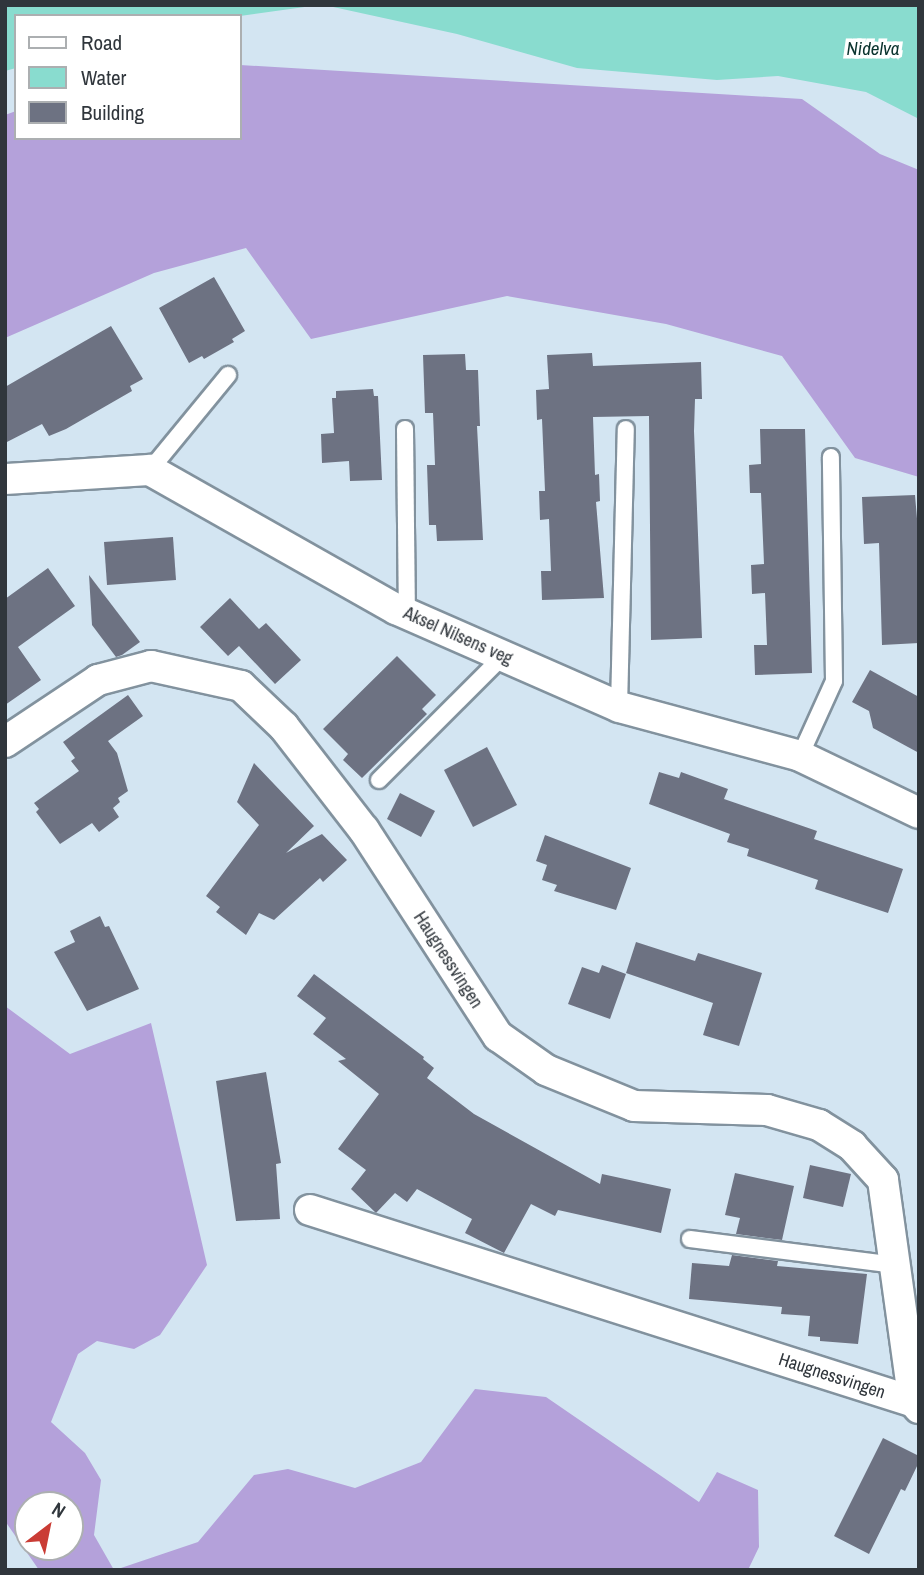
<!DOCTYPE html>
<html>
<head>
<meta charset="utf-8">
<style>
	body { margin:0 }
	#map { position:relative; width:924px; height:1575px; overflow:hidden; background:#d3e5f2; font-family:"Archivo Narrow",sans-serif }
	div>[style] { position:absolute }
	.forest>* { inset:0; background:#b4a1da }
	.water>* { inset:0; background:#89dccf }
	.building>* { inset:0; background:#6d7282 }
	.roads { filter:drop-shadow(2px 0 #82929e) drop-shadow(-2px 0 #82929e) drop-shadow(0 2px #82929e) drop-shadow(0 -2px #82929e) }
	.service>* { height:16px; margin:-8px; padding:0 8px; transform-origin:8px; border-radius:8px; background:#fff }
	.minor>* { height:30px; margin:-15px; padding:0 15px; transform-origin:15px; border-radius:15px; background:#fff }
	span { translate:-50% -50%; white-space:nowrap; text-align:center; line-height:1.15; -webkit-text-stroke:7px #fff; paint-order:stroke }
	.street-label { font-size:18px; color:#30363c }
	.water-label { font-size:19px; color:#0a332e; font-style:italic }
	.frame { position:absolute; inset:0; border:7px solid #30363c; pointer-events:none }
	.legend { position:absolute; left:14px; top:14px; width:228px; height:126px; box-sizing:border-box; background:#fff; border:2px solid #acafb1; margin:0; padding:9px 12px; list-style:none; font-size:21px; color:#30363c }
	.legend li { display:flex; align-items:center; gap:14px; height:35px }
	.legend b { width:35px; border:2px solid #acafb1 }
	.north { position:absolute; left:14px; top:1491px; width:70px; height:70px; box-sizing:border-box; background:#fff; border:2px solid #acafb1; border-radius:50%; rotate:32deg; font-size:19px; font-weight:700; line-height:28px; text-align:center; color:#30363c }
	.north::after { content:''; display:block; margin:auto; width:24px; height:32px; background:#ca3c35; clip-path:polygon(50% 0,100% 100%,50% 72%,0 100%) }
</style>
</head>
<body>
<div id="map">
	<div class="forest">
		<i style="clip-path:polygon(240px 65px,802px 99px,880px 154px,919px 170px,919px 477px,855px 458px,782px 356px,666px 324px,507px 296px,311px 339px,246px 248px,154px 273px,5px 338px,5px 115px,16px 111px,16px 138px,240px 138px)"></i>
		<i style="clip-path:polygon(evenodd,5px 1006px,70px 1054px,151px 1023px,207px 1265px,160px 1335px,134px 1349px,97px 1341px,78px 1354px,51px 1422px,85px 1453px,101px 1480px,94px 1535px,114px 1570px,39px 1570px,5px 1521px,5px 1006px,28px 1505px,70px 1505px,70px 1547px,28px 1547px,28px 1505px)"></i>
		<i style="clip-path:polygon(475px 1389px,546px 1397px,699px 1502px,717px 1472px,758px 1490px,759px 1547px,748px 1570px,115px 1570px,198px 1542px,254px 1475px,288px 1469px,355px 1488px,421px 1462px)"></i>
	</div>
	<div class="water">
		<i style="clip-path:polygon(5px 5px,319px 5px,240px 16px,16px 16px,16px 68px,5px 71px)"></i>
		<i style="clip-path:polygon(324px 5px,919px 5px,919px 119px,866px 92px,778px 76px,717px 80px,577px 68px,457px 34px)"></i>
	</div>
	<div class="building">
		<i style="clip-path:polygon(214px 277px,245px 331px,232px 339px,234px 342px,204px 359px,202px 356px,189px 363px,159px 308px)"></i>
		<i style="clip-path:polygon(111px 326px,143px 379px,130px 386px,132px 391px,66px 429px,49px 436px,42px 424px,5px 443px,5px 387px)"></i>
		<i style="clip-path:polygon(592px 353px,593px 366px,701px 362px,702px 399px,695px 399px,694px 431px,702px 638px,651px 640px,649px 416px,593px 417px,595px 475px,599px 474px,600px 501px,596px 502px,604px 598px,542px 600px,541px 571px,551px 571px,549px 519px,540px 520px,539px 491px,545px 491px,542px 419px,537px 420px,536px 390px,549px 389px,547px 355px)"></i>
		<i style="clip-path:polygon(465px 354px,466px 370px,478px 370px,480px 426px,477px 426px,483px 540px,437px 541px,436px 525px,429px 525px,427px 465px,435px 465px,433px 413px,425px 413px,423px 355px)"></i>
		<i style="clip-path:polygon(373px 389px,374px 396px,378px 396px,382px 480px,350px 481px,349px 461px,322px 463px,321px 434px,334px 433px,332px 398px,336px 398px,336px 391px)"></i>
		<i style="clip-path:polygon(760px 429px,805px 429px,812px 673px,755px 675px,754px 645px,767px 645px,765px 593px,752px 594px,751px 565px,764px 564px,761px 493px,750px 493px,749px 465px,761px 464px)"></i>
		<i style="clip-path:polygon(915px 495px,919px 542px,919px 643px,882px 645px,879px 543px,864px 544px,862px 497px)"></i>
		<i style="clip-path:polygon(173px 537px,176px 580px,107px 585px,104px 542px)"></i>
		<i style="clip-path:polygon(48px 568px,75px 606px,18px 647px,41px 680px,5px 705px,5px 599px)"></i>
		<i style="clip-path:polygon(89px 575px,140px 642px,122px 655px,116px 657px,92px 625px)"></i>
		<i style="clip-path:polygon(230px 598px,259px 629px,266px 623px,301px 660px,275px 684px,239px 646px,228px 656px,200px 627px)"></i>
		<i style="clip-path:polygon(397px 656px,436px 695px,422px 709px,427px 714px,362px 778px,343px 760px,348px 754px,323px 729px)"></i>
		<i style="clip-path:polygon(870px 670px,919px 697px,919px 753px,873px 728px,869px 711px,852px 702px)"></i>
		<i style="clip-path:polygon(128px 695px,143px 716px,108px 741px,117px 753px,128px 791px,118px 798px,120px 802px,113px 808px,119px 817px,99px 832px,92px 823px,60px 844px,36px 812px,39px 809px,34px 803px,79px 771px,71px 761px,75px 758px,63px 742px)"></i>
		<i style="clip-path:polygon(487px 747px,517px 805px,473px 827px,444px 770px)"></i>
		<i style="clip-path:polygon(254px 763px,314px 826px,286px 853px,322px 834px,347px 860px,323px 882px,320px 878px,274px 920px,259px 913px,246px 935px,216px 912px,220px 907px,206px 896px,259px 825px,237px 802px)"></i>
		<i style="clip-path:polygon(659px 772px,679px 778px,681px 772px,728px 789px,724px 799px,817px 831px,814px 839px,903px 869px,888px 913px,815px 889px,818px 880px,747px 856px,749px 849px,727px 842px,730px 834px,649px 804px)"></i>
		<i style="clip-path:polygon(400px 793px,435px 811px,421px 837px,387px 819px)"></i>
		<i style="clip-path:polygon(545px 835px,631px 868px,616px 910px,554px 891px,557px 885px,542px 880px,547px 865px,536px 861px)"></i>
		<i style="clip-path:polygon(100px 916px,105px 927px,109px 926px,139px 989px,87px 1011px,54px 952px,75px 942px,70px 931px)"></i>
		<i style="clip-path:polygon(636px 942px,695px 961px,698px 953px,762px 973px,739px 1046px,703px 1035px,713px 1003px,626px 973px)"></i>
		<i style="clip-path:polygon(602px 965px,626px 974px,610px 1019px,568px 1004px,582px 967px,599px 973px)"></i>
		<i style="clip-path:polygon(314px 974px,424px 1057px,423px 1059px,434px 1068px,427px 1078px,474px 1114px,600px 1184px,602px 1174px,671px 1189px,661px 1233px,558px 1210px,555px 1216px,531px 1204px,504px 1253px,465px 1233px,472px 1219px,417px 1189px,407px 1202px,395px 1193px,376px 1213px,351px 1189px,366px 1170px,338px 1149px,379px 1094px,338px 1061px,346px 1059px,313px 1034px,326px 1018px,297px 996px)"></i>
		<i style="clip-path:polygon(266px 1072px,281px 1163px,276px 1164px,280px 1219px,236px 1221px,216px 1081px)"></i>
		<i style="clip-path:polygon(810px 1165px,851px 1174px,843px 1207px,803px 1198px)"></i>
		<i style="clip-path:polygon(735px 1173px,794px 1186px,782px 1240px,736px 1234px,740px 1218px,725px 1215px)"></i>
		<i style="clip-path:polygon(732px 1255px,778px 1261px,777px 1266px,867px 1274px,858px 1344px,820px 1341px,820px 1337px,808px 1336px,810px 1316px,781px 1314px,782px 1307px,689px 1299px,692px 1263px,729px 1266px)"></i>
		<i style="clip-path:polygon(883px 1438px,919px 1456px,919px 1462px,905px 1491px,901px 1489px,869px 1554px,834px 1536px)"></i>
	</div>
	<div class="roads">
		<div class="service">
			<i style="left:405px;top:429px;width:185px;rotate:89.4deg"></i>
			<i style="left:150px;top:470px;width:123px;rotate:-50.6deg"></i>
			<i style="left:619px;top:707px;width:278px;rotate:-88.6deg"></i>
			<i style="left:800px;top:756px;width:82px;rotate:-65.6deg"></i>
			<i style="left:834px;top:681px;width:224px;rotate:-90.8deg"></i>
			<i style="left:379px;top:780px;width:175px;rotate:-45deg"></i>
			<i style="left:690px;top:1239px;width:207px;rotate:7.2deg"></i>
		</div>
		<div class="minor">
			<i style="left:5px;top:479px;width:145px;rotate:-3.6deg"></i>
			<i style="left:150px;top:470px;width:283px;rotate:29.5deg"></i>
			<i style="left:396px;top:609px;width:244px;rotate:23.7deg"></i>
			<i style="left:619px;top:707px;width:188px;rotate:15.1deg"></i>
			<i style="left:800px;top:756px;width:132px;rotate:25.6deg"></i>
			<i style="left:5px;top:742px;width:112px;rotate:-33.7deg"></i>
			<i style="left:98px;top:680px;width:55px;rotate:-14.8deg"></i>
			<i style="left:151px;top:666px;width:92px;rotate:12.5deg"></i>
			<i style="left:241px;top:686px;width:59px;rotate:43.6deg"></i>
			<i style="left:284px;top:727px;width:130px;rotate:52.2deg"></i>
			<i style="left:364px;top:830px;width:246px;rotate:57deg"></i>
			<i style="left:498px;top:1036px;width:59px;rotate:35.3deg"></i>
			<i style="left:546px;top:1070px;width:95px;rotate:22.2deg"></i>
			<i style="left:634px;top:1106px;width:133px;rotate:1.7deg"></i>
			<i style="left:767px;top:1110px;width:54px;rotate:16.1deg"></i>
			<i style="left:819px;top:1125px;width:39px;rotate:32deg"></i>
			<i style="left:852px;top:1146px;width:46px;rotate:47.6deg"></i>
			<i style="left:883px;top:1180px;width:224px;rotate:82.1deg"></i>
			<i style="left:310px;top:1210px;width:634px;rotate:17.63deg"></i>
			<i style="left:914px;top:1402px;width:8px;rotate:50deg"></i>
		</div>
	</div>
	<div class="street-label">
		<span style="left:458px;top:636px;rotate:24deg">Aksel Nilsens veg</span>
		<span style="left:448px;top:960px;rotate:57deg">Haugnessvingen</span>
		<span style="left:832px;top:1376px;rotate:18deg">Haugnessvingen</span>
	</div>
	<div class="water-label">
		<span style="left:873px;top:49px">Nidelva</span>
	</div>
	<div class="frame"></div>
	<ul class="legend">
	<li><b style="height:9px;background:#fff"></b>Road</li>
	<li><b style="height:19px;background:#89dccf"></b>Water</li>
	<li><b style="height:19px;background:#6d7282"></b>Building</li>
	</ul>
	<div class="north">N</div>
</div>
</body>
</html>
